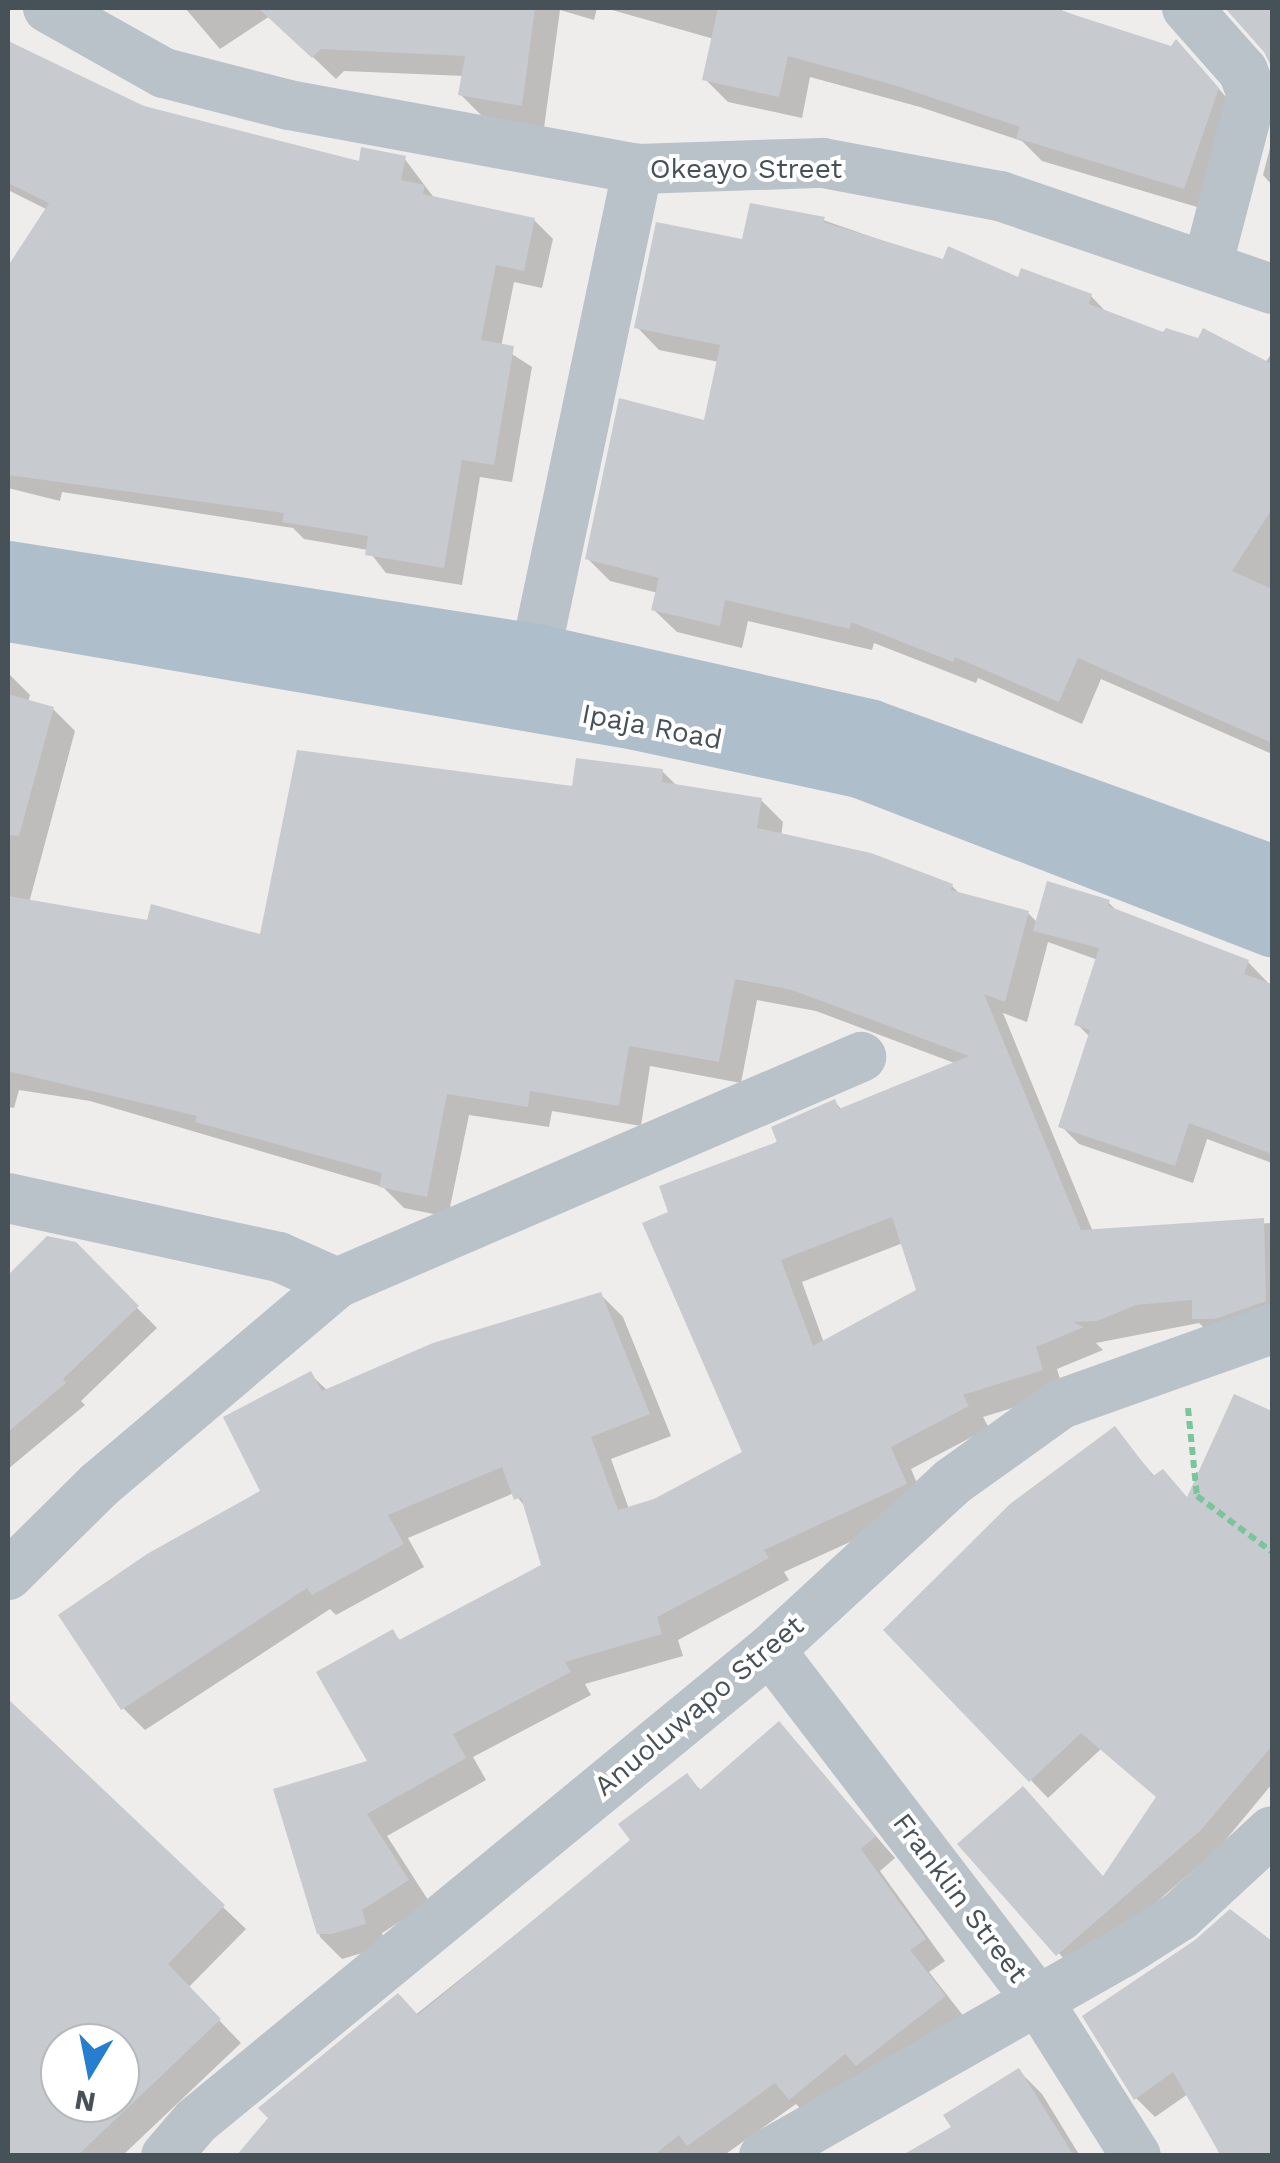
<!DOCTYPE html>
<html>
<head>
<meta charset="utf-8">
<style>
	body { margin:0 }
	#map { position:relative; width:1280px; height:2163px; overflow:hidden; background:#efecec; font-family:"Work Sans",sans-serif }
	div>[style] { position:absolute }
	.shadow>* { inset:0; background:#0003 }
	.building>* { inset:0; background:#c7cacf }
	.path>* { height:6px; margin-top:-3px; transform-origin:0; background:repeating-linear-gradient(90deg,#78c699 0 8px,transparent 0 13px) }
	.minor>* { height:50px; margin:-25px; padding:0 25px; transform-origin:25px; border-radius:25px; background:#b8c2c8 }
	.major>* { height:55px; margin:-27.5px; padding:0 27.5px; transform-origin:27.5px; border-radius:27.5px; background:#aebeca }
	span { translate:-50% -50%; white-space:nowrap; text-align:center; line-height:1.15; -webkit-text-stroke:8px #fff; paint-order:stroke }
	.street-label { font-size:28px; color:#465158 }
	.frame { position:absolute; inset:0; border:10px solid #465158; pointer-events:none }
	.north { position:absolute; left:40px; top:2023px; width:100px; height:100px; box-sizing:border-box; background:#fff; border:2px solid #b5b9bc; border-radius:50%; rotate:190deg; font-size:28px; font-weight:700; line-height:40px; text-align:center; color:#465158 }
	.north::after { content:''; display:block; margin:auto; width:35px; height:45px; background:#267ecf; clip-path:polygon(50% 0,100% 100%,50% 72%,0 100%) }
</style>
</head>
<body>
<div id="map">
	<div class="shadow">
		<i style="clip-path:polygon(185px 8px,597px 8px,594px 20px,560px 10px,544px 128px,483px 117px,460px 94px,464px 76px,344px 71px,336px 79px,270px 16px,220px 49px)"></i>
		<i style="clip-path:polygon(605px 8px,1056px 8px,1199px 66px,1240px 113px,1207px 210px,1042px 161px,1022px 141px,920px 107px,810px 77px,802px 118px,728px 102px,705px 79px,714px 39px)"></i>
		<i style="clip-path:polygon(8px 41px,143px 109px,361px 164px,404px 158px,435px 199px,534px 220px,553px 239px,542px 288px,514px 282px,501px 347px,532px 367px,512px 482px,480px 477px,462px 585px,386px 573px,368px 550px,304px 539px,293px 528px,62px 492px,60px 501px,8px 488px,8px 271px,48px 210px,8px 190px)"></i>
		<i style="clip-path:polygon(1272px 140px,1272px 185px,1263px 175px)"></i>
		<i style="clip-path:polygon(823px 220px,944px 262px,1091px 296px,1108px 314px,1164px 336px,1265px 363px,1272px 353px,1272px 754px,1101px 679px,1082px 724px,978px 678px,976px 683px,874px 643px,872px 650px,748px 621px,742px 648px,677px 632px,654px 610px,658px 593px,610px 581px,588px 559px,706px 423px,719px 362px,659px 350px,637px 327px,744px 242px)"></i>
		<i style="clip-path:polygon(evenodd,8px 673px,30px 695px,28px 702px,53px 709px,75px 731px,29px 903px,262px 937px,575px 789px,662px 771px,678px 787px,761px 800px,783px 822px,781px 836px,952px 886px,961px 895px,1028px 913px,1038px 923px,1108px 902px,1118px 912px,1248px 962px,1272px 987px,1272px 1163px,1207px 1139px,1193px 1183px,1079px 1144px,1061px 1126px,1091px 1038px,1077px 1024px,1098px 960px,1048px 942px,1027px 1022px,1003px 1013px,1093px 1232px,1272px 1223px,1272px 1330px,1217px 1340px,1199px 1323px,1096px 1343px,1103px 1350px,1057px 1369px,1064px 1392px,983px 1417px,989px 1428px,911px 1469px,927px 1507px,784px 1572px,789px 1580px,678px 1640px,683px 1656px,585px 1684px,591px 1695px,473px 1757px,486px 1780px,387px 1836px,430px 1903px,382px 1933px,386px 1946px,342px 1959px,320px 1937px,276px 1790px,371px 1762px,392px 1632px,402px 1642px,544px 1567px,527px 1509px,514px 1493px,408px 1538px,424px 1567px,336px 1615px,330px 1609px,145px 1730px,123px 1708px,263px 1492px,310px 1374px,328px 1391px,601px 1295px,623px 1317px,671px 1436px,611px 1459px,629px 1509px,655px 1501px,746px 1453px,671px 1213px,835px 1102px,842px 1110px,957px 1064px,816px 1011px,757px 1000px,741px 1083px,650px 1066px,641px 1126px,552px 1111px,549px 1127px,469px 1115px,448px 1217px,404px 1208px,383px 1187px,90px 1101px,19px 1090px,14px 1108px,8px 1107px,8px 673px,903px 1243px,919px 1291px,824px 1343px,802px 1282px,903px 1243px)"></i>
		<i style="clip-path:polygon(48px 1239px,74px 1244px,157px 1328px,81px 1401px,85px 1405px,8px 1469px,8px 1278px)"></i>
		<i style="clip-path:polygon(1235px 1397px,1272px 1414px,1272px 1784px,1219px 1848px,1076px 1972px,960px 1844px,1104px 1879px,1158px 1798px,1101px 1749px,1048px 1798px,887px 1630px,1114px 1429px,1156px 1478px,1188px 1499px)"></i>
		<i style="clip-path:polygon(evenodd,8px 1702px,246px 1929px,188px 1988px,241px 2043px,122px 2156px,8px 2156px,8px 1702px,60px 2043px,120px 2043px,120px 2103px,60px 2103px,60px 2043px)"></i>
		<i style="clip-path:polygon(779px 1724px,895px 1858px,880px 1871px,945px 1961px,929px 1972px,965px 2018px,811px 2119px,796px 2104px,723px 2156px,239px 2156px,634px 1840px,687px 1777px,702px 1791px)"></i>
		<i style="clip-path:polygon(1230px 1912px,1272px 1944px,1272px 2156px,1221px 2156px,1188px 2094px,1155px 2117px,1136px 2098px,1197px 1942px)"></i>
		<i style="clip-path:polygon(1019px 2071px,1042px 2094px,1080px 2156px,906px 2156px,954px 2128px)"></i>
	</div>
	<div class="building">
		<i style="clip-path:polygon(258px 8px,535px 8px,522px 106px,458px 95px,465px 56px,321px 49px,312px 58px)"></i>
		<i style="clip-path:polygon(718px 8px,1053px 8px,1171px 46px,1176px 39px,1219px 88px,1184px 189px,1016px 138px,1020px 127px,894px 85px,788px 56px,779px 97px,702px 80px)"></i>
		<i style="clip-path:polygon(1225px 8px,1272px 8px,1272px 68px,1264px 52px)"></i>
		<i style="clip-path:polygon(8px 41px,144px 106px,359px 161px,361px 147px,406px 156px,401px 180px,425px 185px,423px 194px,535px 218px,524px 271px,496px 265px,481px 340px,514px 346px,494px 465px,462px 460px,444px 568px,365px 555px,368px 536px,282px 522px,284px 513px,8px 475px,8px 266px,49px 203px,8px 183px)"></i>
		<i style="clip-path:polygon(750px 203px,825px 217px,823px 222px,943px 259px,948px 246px,1018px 277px,1021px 268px,1092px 294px,1089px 304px,1163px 332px,1166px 328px,1198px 338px,1203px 328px,1272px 364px,1272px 509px,1232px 571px,1272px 589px,1272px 743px,1078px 658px,1059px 702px,955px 657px,953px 662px,851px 622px,850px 629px,725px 600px,720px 626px,651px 610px,659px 578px,585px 559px,619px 398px,704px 420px,720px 345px,634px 328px,656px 222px,742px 239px)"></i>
		<i style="clip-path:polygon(8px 694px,54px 707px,19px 836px,8px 835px)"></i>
		<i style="clip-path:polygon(evenodd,297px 750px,572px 786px,576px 758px,663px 769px,662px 782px,762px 798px,757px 828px,871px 853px,953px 884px,951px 890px,1029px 911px,1005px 1002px,984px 994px,1081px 1230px,1264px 1218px,1266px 1301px,1215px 1319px,1192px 1319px,1192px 1300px,1136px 1305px,1097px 1321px,1073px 1322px,1084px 1327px,1036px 1347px,1043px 1370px,963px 1395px,969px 1406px,891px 1447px,907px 1484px,764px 1550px,769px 1558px,657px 1617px,662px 1634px,565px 1662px,571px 1672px,453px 1734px,466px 1758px,367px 1814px,409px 1880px,362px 1910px,366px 1924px,332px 1934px,317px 1934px,273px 1789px,367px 1761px,316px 1672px,393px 1629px,399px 1640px,541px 1565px,521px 1497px,514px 1500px,502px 1467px,388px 1515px,404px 1544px,312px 1595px,307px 1588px,121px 1710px,58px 1615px,147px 1554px,260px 1491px,223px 1417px,311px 1371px,322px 1391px,433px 1343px,601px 1292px,650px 1414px,591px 1437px,618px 1510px,654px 1499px,742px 1452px,642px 1223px,668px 1212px,659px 1186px,777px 1142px,771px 1127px,835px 1099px,839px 1109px,969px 1056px,792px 990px,735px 979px,719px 1062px,629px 1046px,619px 1106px,530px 1091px,528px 1107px,447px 1094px,427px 1197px,379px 1187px,382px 1173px,195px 1122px,197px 1116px,8px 1071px,8px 896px,147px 920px,151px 904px,260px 934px,297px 750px,892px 1217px,916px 1290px,813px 1346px,781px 1260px,892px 1217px)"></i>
		<i style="clip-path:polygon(1047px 881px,1110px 900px,1108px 906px,1249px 960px,1244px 974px,1272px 984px,1272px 1154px,1189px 1123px,1175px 1166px,1058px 1127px,1090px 1030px,1074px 1025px,1099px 948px,1033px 931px)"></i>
		<i style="clip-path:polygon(47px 1236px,76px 1242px,139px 1306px,63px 1379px,66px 1383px,8px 1432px,8px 1275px)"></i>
		<i style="clip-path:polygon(1234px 1394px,1272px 1411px,1272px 1746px,1201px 1830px,1056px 1956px,957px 1844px,1023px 1786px,1103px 1876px,1156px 1797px,1081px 1733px,1029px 1782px,883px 1630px,1010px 1504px,1115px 1426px,1153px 1476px,1163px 1469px,1187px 1497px)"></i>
		<i style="clip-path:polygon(evenodd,8px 1699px,225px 1905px,168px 1964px,221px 2019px,77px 2156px,8px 2156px,8px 1699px,60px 2043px,120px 2043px,120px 2103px,60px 2103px,60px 2043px)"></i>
		<i style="clip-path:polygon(779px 1721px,876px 1836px,861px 1849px,926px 1939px,910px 1950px,946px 1996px,856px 2066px,845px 2054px,789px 2100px,775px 2083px,687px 2146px,679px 2135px,653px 2156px,236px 2156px,268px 2118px,258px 2108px,398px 1993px,418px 2015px,630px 1840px,618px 1824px,687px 1773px,700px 1790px)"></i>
		<i style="clip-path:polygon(1230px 1909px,1272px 1941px,1272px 2156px,1221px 2156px,1173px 2072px,1134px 2100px,1082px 2016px,1195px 1940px)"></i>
		<i style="clip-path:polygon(1019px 2068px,1074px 2156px,901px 2156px,951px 2127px,943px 2115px)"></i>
	</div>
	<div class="path">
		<i style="left:1188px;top:1408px;width:88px;rotate:84.2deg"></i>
		<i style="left:1197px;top:1496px;width:94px;rotate:36.7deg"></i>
	</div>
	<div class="minor">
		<i style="left:48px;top:8px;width:133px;rotate:29.3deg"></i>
		<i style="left:164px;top:73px;width:129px;rotate:14.4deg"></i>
		<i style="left:289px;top:105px;width:355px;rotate:10.4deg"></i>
		<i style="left:638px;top:169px;width:185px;rotate:-1.9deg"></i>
		<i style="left:823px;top:163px;width:180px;rotate:10.6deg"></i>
		<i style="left:1000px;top:196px;width:287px;rotate:18.9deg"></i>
		<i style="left:1187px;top:8px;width:84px;rotate:48.4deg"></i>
		<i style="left:1243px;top:71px;width:25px;rotate:69deg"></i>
		<i style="left:1252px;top:94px;width:175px;rotate:104.6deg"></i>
		<i style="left:536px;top:651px;width:493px;rotate:-78.1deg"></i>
		<i style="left:8px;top:1198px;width:277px;rotate:12.3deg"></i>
		<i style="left:279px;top:1257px;width:64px;rotate:24.1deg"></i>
		<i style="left:8px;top:1575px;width:128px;rotate:-44.7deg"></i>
		<i style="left:99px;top:1485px;width:312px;rotate:-40.3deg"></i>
		<i style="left:337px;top:1283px;width:571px;rotate:-23.33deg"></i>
		<i style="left:770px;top:1650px;width:442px;rotate:52.6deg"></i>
		<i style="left:1038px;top:2001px;width:183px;rotate:57.7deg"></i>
		<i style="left:166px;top:2156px;width:46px;rotate:-49.4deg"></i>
		<i style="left:196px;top:2121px;width:743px;rotate:-39.37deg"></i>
		<i style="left:770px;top:1650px;width:248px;rotate:-42.7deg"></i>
		<i style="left:952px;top:1482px;width:134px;rotate:-35.6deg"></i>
		<i style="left:1061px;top:1404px;width:224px;rotate:-19.6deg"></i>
		<i style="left:764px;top:2156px;width:412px;rotate:-29.6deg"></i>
		<i style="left:1122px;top:1953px;width:69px;rotate:-32.5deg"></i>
		<i style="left:1180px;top:1916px;width:125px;rotate:-42.7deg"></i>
	</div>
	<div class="major">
		<i style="left:8px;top:568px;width:534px;rotate:8.93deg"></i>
		<i style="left:536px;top:651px;width:344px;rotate:12.7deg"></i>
		<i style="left:872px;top:727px;width:425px;rotate:19.9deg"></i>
		<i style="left:8px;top:614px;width:636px;rotate:9.77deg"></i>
		<i style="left:635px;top:722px;width:229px;rotate:12.1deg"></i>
		<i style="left:859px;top:770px;width:443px;rotate:21.1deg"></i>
	</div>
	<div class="street-label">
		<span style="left:746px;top:169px">Okeayo Street</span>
		<span style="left:652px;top:727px;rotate:11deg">Ipaja Road</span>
		<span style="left:699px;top:1706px;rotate:-40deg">Anuoluwapo Street</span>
		<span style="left:960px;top:1898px;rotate:53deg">Franklin Street</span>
	</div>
	<div class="frame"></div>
	<div class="north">N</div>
</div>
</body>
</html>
